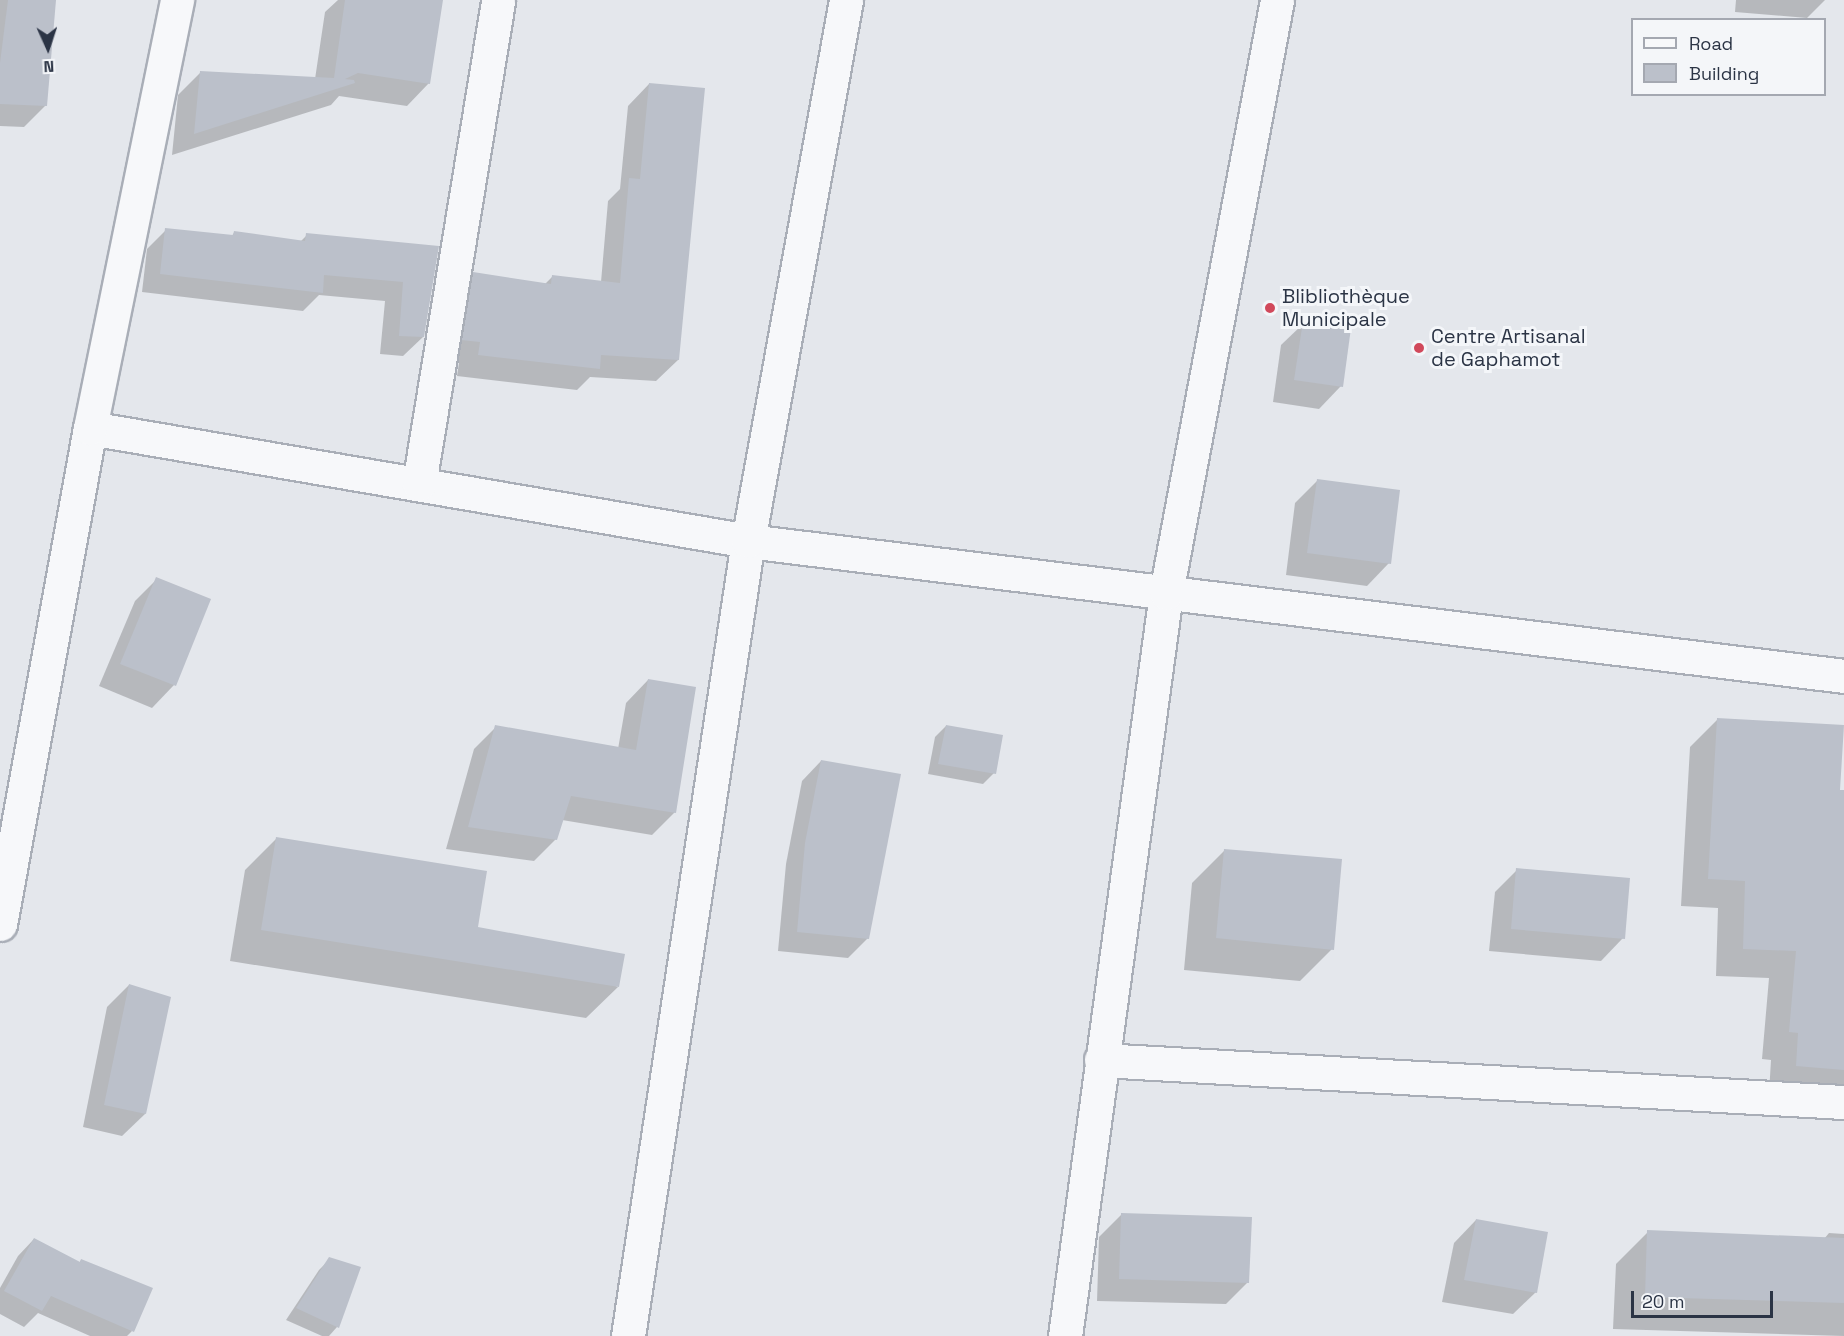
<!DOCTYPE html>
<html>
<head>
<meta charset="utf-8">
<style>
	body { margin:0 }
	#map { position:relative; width:1844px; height:1336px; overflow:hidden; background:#e4e7ec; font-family:"Space Grotesk",sans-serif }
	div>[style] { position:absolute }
	.shadow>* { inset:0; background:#0003 }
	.building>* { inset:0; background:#bbc0ca }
	.roads { filter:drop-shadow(2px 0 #a9aeb7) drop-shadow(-2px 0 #a9aeb7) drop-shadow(0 2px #a9aeb7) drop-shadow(0 -2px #a9aeb7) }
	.minor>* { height:33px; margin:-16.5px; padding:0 16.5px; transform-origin:16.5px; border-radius:16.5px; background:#f7f8fa }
	.dots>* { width:16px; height:16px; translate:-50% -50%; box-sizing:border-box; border:3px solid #f4f6f9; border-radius:50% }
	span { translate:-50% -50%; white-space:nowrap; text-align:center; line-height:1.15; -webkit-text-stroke:6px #f4f6f9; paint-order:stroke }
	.poi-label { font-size:20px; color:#2b3445 }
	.left { translate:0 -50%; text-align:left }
	.legend { position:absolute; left:1631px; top:18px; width:195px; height:78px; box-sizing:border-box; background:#f4f6f9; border:2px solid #a4a8b1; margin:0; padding:8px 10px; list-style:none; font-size:18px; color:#2b3445 }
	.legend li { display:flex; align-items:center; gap:12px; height:30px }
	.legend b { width:30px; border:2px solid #a4a8b1 }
	.north { position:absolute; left:18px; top:18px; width:60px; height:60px; -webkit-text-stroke:4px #f4f6f9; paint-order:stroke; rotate:177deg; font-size:16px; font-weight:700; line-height:24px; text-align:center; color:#2b3445 }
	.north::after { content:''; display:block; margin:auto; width:21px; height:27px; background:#2b3445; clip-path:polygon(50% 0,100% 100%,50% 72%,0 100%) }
	.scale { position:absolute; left:1631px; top:1291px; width:142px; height:27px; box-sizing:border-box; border:3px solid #2b3445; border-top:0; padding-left:8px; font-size:18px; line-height:21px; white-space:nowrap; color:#2b3445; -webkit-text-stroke:4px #f4f6f9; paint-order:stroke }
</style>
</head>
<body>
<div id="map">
	<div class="shadow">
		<i style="clip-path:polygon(0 0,55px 0,46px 105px,24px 127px,0 126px)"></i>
		<i style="clip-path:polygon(338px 0,418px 0,429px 83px,407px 106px,339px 96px,331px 105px,172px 155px,178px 95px,201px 72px,315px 79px,325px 12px)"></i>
		<i style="clip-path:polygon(1736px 0,1825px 0,1807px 18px,1735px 12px)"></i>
		<i style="clip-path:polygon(649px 84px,678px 360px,656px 381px,590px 377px,577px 390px,457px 376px,459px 363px,441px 361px,452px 295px,473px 273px,545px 284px,552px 277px,601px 282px,608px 201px,620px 189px,628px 106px)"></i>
		<i style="clip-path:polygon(166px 230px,231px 237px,234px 233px,300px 242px,307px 235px,437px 248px,423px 337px,403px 356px,380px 354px,385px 301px,319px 295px,303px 311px,142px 292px,147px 249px)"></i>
		<i style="clip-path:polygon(1304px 323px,1341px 386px,1319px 409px,1273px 402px,1281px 345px)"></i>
		<i style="clip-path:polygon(1317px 481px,1389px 563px,1367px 586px,1286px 575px,1295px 503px)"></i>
		<i style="clip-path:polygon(157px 579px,209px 600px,174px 685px,152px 708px,99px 686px,135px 601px)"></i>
		<i style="clip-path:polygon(648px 680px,675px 812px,652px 835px,562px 820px,556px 839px,534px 861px,446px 849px,474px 749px,496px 727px,618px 749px,626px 703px)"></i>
		<i style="clip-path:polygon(1717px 720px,1833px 926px,1844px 927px,1844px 1092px,1769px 1093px,1771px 1060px,1762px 1059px,1769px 978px,1716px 976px,1718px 908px,1681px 906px,1690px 747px)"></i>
		<i style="clip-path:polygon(946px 726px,994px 773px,983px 784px,928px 774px,935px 737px)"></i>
		<i style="clip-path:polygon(821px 761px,868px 938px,848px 958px,778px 951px,786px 864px,802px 781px)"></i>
		<i style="clip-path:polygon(276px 839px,477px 929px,618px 987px,586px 1018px,230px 961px,245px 870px)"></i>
		<i style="clip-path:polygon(1225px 850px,1332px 949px,1300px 981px,1184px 970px,1192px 883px)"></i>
		<i style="clip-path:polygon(1517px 870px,1623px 938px,1601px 961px,1489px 951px,1495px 892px)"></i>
		<i style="clip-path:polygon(129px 985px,145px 1114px,122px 1136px,83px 1127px,107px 1007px)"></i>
		<i style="clip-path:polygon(1122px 1214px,1248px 1282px,1226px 1304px,1097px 1301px,1099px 1237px)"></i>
		<i style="clip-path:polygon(1476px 1220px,1536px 1292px,1513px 1314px,1442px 1302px,1454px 1243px)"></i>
		<i style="clip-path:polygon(1648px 1232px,1824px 1239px,1829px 1233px,1844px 1234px,1844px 1336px,1613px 1329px,1616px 1264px)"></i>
		<i style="clip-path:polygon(34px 1239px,79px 1263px,81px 1260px,132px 1331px,127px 1336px,90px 1336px,38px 1313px,24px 1327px,0 1314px,0 1288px,18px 1256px)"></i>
		<i style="clip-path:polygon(330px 1259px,359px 1268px,337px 1327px,329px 1336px,322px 1336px,286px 1320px,319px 1270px)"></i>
	</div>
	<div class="building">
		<i style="clip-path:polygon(8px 0,56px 0,47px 106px,0 104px,0 63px)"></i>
		<i style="clip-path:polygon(345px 0,443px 0,430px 84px,358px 73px,345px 79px,354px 80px,355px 83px,194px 134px,200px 71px,334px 78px)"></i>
		<i style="clip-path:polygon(649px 83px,705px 88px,679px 360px,601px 355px,600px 369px,478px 355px,480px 342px,461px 340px,473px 272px,551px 284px,552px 275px,620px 283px,629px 178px,640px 179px)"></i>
		<i style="clip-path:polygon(165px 228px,233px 235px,234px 231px,305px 241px,306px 233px,439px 246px,424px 337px,399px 336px,403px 282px,324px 275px,323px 293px,160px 274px)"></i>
		<i style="clip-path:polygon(1303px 321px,1351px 328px,1343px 387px,1294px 380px)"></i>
		<i style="clip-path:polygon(1317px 479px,1400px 490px,1391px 564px,1307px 553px)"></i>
		<i style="clip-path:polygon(156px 577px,211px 599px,176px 686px,120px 664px)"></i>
		<i style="clip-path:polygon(648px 679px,696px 687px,676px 813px,571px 796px,557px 840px,468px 827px,495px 725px,636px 750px)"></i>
		<i style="clip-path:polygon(1717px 718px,1844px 725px,1840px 790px,1844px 790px,1844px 1070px,1796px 1066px,1798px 1033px,1789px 1032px,1796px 951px,1743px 949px,1745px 881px,1708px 879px)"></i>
		<i style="clip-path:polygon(946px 725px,1003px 735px,996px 774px,938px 764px)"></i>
		<i style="clip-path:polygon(821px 760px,901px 774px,869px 939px,797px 932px,805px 843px)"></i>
		<i style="clip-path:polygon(276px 837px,487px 871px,478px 927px,625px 954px,619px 987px,261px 930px)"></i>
		<i style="clip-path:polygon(1224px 849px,1342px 859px,1334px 950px,1216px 938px)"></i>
		<i style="clip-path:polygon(1516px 868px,1630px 878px,1625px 939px,1511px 929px)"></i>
		<i style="clip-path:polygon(129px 984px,171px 997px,146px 1114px,104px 1105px)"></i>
		<i style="clip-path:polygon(1121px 1213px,1252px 1217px,1249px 1283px,1119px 1279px)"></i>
		<i style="clip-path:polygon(1476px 1219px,1548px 1232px,1537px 1293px,1464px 1280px)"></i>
		<i style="clip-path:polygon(1647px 1230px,1844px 1238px,1844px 1303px,1645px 1297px)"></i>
		<i style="clip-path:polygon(34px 1238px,80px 1262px,81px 1259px,153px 1288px,134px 1332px,51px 1296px,42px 1311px,4px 1291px)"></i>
		<i style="clip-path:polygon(329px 1257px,361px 1267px,339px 1328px,296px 1308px)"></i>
	</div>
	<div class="roads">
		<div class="minor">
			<i style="left:90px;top:428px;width:668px;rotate:9.74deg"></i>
			<i style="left:748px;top:541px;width:1104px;rotate:7.02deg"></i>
			<i style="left:419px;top:484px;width:490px;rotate:-80.7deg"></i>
			<i style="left:0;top:924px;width:504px;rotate:-79.72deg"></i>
			<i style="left:90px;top:428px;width:437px;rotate:-78.5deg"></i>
			<i style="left:1101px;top:1060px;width:744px;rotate:3.24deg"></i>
			<i style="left:628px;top:1336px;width:804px;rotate:-81.42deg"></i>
			<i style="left:748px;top:541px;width:550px;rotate:-79.73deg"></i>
			<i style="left:1065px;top:1336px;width:750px;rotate:-82.26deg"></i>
			<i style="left:1166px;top:593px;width:603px;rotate:-79.4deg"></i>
		</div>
	</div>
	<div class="dots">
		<i style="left:1270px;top:308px;background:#d1495b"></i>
		<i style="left:1419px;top:348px;background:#d1495b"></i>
	</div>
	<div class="poi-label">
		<span class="left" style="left:1282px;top:308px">Blibliothèque<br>Municipale</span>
		<span class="left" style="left:1431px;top:348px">Centre Artisanal<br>de Gaphamot</span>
	</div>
	<ul class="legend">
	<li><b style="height:8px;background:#f7f8fa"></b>Road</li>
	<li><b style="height:16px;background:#bbc0ca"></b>Building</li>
	</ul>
	<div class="north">N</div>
	<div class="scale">20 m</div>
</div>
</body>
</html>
